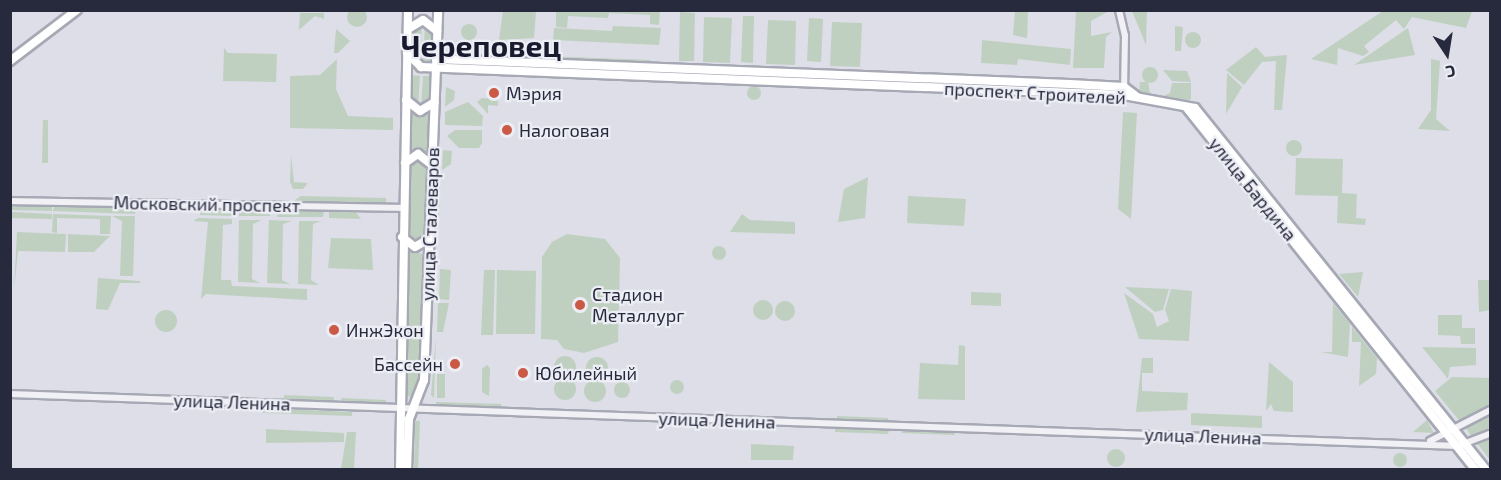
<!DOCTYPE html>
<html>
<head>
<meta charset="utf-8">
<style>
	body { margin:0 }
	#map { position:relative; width:1501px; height:480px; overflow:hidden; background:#dddee7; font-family:"Exo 2",sans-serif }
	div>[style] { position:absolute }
	.green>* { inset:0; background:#bfd0c0 }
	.round { border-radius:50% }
	.roads { filter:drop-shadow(2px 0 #a6a8b4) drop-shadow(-2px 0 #a6a8b4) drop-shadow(0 2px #a6a8b4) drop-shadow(0 -2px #a6a8b4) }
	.minor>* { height:6px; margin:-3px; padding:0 3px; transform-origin:3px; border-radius:3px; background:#f0f0f5 }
	.major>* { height:8px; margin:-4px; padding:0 4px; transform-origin:4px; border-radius:4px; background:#fff }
	.dots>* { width:16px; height:16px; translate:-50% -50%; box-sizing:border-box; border:3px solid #edeef5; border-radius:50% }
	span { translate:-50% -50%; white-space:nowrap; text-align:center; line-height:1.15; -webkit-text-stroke:4.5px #edeef5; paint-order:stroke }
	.poi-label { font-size:18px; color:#27293d }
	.left { translate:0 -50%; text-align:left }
	.right { translate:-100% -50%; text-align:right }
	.street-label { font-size:18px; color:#27293d }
	.town-label { font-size:30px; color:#1a1a2e; font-weight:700 }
	.frame { position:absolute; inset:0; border:12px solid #27293d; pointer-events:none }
	.north { position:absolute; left:1417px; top:24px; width:60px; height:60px; -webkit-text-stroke:4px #edeef5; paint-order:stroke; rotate:168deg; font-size:16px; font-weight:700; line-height:24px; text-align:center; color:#27293d }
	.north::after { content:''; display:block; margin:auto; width:21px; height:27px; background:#27293d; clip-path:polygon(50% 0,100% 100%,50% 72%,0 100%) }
</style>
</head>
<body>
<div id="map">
	<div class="green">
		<i class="round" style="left:347px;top:7px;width:20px;height:20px"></i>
		<i style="clip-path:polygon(1015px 10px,1028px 11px,1027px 38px,1013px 35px)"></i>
		<i style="clip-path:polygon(503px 11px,536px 11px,534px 38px,499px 40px)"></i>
		<i style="clip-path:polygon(556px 11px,660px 11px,659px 25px,650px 24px,650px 15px,609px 13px,608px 18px,568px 16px,567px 28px,556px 27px)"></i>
		<i style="clip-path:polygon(1076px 11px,1109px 11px,1091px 21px,1091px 36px,1112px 32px,1106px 37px,1104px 68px,1073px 68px)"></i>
		<i style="clip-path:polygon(1132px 11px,1147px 11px,1146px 45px)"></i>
		<i style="clip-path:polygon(1383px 11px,1383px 10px,1472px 11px,1466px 28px,1412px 17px,1404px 29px,1396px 20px,1364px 46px,1369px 52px,1363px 56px,1338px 48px,1337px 65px,1311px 59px)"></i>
		<i style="clip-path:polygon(680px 12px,695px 13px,694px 61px,679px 61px)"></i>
		<i style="clip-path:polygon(300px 13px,324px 13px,324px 19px,315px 16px,299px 30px)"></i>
		<i style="clip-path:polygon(743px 16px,754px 16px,753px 63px,741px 62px)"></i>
		<i style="clip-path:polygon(704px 17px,732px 18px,730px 63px,703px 62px)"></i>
		<i style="clip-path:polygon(809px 18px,823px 19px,821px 62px,807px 61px)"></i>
		<i style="clip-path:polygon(768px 20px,796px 21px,795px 65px,766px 64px)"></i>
		<i style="clip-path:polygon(832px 22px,862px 23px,860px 67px,830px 66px)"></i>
		<i style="clip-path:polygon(422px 24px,420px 65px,413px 56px,413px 29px)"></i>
		<i style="clip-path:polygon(425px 24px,432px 34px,433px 66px,423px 65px)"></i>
		<i class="round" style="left:461px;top:24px;width:16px;height:16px"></i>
		<i style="clip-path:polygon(613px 26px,661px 28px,659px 45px,553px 40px,554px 28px,612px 31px)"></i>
		<i style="clip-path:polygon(1175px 26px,1183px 27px,1181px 51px,1175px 51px)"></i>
		<i style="clip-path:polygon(1408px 28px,1415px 55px,1354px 65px)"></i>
		<i style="clip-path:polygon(336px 29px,350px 41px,338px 53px,334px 53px)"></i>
		<i class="round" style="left:1185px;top:32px;width:16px;height:16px"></i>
		<i style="clip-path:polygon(982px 40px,1071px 49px,1070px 65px,1018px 59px,1017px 65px,981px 63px)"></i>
		<i style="clip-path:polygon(1256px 47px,1265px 57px,1287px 55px,1282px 110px,1274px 110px,1276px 61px,1262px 62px,1244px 85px,1226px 70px)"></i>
		<i style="clip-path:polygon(224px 48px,228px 53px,277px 54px,276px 82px,223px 81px)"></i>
		<i style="clip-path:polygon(541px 56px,650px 60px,650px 64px,541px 59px)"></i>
		<i style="clip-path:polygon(337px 59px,336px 89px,348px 116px,393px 118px,393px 130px,290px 128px,290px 76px,320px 75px)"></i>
		<i style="clip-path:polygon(1431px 59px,1440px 61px,1436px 119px,1450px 131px,1418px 129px,1431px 110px)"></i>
		<i class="round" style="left:1142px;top:67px;width:16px;height:16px"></i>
		<i style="clip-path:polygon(1163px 70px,1187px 71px,1191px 82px,1172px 81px)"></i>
		<i style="clip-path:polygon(1227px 73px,1242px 87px,1226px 114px)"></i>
		<i style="clip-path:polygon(410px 75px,420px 76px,418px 108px,410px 101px)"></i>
		<i style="clip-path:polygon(423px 76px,433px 76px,432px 102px,421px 108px)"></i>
		<i style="clip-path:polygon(1140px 82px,1148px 82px,1150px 93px,1159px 98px,1170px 93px,1172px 83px,1191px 83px,1191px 99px,1179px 104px,1139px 95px)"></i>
		<i class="round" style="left:747px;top:86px;width:14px;height:14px"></i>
		<i style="clip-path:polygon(446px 87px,455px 91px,454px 100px,445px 107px)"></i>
		<i style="clip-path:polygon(482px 98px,498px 99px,498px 106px,488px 105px,488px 114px,477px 102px)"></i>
		<i style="clip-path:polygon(468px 102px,483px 116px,482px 126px,445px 125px,445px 112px)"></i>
		<i style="clip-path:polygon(408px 110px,430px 110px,429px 154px,407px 154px)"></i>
		<i style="clip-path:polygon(1123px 112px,1137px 113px,1131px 219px,1118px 209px)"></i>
		<i style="clip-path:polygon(43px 120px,48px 120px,48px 163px,42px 163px)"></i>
		<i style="clip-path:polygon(455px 130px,482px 130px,482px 143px,479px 148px,459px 148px,447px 136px)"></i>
		<i class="round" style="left:1286px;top:140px;width:16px;height:16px"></i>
		<i style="clip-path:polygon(443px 150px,452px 151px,451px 164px,442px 170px)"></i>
		<i style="clip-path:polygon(291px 155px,294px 182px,308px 183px,303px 189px,293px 189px,290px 182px)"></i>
		<i style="clip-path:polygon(418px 157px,430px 166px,427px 238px,416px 243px,407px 238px,406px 166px)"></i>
		<i style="clip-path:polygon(1296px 158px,1343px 159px,1342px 193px,1357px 194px,1356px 218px,1366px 219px,1365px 225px,1337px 223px,1338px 196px,1295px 195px)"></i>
		<i style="clip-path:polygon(868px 177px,865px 218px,838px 222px,844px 189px)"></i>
		<i style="clip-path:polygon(436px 185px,440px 185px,439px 220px,435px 219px)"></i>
		<i style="clip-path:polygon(301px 196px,386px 198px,386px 204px,292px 202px)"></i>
		<i style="clip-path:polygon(908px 196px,966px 199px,964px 226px,907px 223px)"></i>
		<i style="clip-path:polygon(52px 204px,52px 211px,11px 210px,11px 205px)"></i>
		<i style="clip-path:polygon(55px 204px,136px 205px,135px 214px,53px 211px)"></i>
		<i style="clip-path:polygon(200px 208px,233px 209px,233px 216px,200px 215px)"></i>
		<i style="clip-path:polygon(239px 209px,270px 210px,270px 216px,239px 216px)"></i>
		<i style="clip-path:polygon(278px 210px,324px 211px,323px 217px,277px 217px)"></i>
		<i style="clip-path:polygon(329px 211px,355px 211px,361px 219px,329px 218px)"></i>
		<i style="clip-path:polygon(11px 212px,52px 214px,52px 219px,11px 218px)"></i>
		<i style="clip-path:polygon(53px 214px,111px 216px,110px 234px,100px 234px,100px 219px,57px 218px,57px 233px,52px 232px)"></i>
		<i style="clip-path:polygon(742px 214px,750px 220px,795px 222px,795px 234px,730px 232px)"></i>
		<i style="clip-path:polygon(112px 216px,135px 216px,133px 276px,120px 276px,122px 221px)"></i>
		<i style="clip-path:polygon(198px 218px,232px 219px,232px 224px,223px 225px,221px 280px,231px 280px,232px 286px,307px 289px,307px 300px,206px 294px,201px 299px,208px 222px,193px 221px)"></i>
		<i style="clip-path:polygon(239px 220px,262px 220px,253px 224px,252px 279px,260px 283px,238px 282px)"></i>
		<i style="clip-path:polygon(269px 220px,292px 221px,283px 224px,282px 280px,290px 284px,267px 283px)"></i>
		<i style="clip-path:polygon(299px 221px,321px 221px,313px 224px,311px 280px,319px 285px,298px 284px)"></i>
		<i style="clip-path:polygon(17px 232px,66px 234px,65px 252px,18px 251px,14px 291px)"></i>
		<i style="clip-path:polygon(434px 233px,437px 233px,432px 331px,431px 329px)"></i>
		<i style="clip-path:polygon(68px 234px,110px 236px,94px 252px,68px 252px)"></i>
		<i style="clip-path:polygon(567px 234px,605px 239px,620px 258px,618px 342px,584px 353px,564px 349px,557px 340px,541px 339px,542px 257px,552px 242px)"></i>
		<i style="clip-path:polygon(331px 238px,371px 239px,373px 270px,328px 268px)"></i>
		<i class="round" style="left:712px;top:246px;width:14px;height:14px"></i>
		<i style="clip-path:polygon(406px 247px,426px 256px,422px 381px,416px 397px,402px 396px)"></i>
		<i style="clip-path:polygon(440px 269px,451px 270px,449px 300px,439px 299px)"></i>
		<i style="clip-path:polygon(484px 270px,495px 270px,493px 335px,481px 335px)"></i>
		<i style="clip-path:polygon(497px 270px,536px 271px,535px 334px,496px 334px)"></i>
		<i style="clip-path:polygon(1363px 272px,1358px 297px,1339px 274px)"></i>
		<i style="clip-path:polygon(98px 278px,140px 281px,140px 283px,120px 283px,108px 310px,96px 309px)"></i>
		<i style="clip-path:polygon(1478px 280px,1490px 280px,1490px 310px,1479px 312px)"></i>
		<i style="clip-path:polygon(1125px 287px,1169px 289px,1163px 310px,1155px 312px)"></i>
		<i style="clip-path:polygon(1171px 289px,1192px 291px,1189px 341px,1139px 339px,1124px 293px,1153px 314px,1157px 327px,1169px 321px,1165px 310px)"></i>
		<i style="clip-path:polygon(971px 292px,1001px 293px,1001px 306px,971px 305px)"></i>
		<i class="round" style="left:753px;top:300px;width:20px;height:20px"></i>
		<i class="round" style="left:775px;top:301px;width:20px;height:20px"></i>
		<i style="clip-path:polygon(438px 303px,449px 303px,443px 332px,437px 332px)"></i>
		<i style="clip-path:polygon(1333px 303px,1350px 324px,1348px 357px,1321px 352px,1332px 352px)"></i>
		<i class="round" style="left:155px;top:310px;width:22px;height:22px"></i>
		<i style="clip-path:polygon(1438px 315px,1462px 315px,1462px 328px,1475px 328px,1475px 344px,1461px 344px,1460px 336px,1438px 335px)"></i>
		<i style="clip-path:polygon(1352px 327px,1377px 358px,1376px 374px,1359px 386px,1361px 342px,1352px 342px)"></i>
		<i style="clip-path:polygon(436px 337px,434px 398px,431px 395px)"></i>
		<i style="clip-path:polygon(959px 345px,965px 346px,965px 400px,918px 399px,920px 363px,958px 365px)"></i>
		<i style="clip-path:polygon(1422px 347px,1476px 348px,1476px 365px,1450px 367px,1448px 379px)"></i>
		<i class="round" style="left:554px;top:356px;width:22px;height:22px"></i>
		<i class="round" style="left:586px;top:357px;width:22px;height:22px"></i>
		<i style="clip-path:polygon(1142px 358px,1153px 358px,1153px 373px,1142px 373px,1142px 391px,1188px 393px,1187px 410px,1136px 412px)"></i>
		<i style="clip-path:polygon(1269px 362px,1293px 382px,1293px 412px,1274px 411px,1271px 404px,1266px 411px)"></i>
		<i style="clip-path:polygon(487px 365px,490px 368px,489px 396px,482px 392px,482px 369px)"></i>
		<i style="clip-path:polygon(437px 374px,445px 374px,445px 398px,437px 398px)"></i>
		<i style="clip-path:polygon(1452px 377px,1490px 378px,1490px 409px,1462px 424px,1435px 391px)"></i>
		<i class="round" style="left:554px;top:378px;width:22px;height:22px"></i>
		<i class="round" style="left:670px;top:380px;width:14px;height:14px"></i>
		<i class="round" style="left:584px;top:380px;width:22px;height:22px"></i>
		<i class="round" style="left:614px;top:382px;width:16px;height:16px"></i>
		<i style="clip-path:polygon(284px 395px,334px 397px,333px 402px,284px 400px)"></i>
		<i style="clip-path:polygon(341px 398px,386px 400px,386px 404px,342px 402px)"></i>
		<i style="clip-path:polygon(436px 402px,501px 404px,501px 410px,436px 407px)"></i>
		<i style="clip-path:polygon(262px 408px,352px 412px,352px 416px,262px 413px)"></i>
		<i style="clip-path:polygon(1191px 413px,1262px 416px,1262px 428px,1191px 425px)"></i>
		<i style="clip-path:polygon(1490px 415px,1490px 429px,1473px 439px,1466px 428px)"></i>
		<i style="clip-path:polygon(837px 416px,888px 418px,888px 421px,837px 419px)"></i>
		<i style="clip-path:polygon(1427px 420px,1434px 433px,1413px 432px)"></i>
		<i style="clip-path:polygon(415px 421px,420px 421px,418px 469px,414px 469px)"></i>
		<i style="clip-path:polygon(835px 428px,889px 430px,888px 434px,835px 432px)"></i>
		<i style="clip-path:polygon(266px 429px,344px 433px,344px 442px,266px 443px)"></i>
		<i style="clip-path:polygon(902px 430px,955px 431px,955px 435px,902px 433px)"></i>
		<i style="clip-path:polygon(347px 432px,356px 432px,354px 469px,341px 469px)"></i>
		<i style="clip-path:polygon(1490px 435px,1490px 460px,1477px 443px)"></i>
		<i style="clip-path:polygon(751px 444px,794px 446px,793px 460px,751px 460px)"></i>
		<i class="round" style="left:1107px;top:449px;width:18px;height:18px"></i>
		<i class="round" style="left:1393px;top:453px;width:14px;height:14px"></i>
	</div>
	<div class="roads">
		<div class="minor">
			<i style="left:1119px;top:10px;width:26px;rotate:77deg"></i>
			<i style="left:1125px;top:35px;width:55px;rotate:91deg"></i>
			<i style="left:10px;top:201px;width:393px;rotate:1deg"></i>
			<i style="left:10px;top:394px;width:1449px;rotate:2.06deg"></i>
			<i style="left:1458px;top:446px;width:34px;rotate:-21deg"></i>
			<i style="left:1430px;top:441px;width:68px;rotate:-27.3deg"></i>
		</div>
		<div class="major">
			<i style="left:408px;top:29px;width:17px;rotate:-31deg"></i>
			<i style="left:423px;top:20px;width:18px;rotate:38deg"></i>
			<i style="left:407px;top:53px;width:20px;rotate:45deg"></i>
			<i style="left:421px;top:67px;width:704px;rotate:2.28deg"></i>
			<i style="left:1124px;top:95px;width:72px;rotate:10.4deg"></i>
			<i style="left:1195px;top:108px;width:464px;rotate:51.2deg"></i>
			<i style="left:436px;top:59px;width:634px;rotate:2.26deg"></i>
			<i style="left:1070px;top:84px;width:54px;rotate:3.2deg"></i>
			<i style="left:1124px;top:87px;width:15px;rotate:37deg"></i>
			<i style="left:10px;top:61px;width:84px;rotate:-37.3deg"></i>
			<i style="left:406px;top:100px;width:18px;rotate:38deg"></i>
			<i style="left:420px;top:111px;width:17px;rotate:-31deg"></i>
			<i style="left:1186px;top:107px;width:465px;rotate:51.4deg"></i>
			<i style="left:405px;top:163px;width:16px;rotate:-35deg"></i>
			<i style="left:418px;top:154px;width:18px;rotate:38deg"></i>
			<i style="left:402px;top:237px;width:16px;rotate:38deg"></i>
			<i style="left:415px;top:247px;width:17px;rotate:-31deg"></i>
			<i style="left:400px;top:470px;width:460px;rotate:-89deg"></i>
			<i style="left:407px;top:470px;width:51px;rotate:-87.8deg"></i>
			<i style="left:409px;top:419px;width:42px;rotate:-69deg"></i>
			<i style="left:424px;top:380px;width:370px;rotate:-87.8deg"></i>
		</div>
	</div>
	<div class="dots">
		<i style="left:494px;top:93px;background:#ca5945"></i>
		<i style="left:507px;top:130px;background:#ca5945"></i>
		<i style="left:580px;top:305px;background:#ca5945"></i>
		<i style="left:334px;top:330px;background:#ca5945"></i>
		<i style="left:455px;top:364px;background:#ca5945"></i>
		<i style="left:523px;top:373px;background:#ca5945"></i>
	</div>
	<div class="poi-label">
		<span class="left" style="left:506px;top:93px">Мэрия</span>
		<span class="left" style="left:519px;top:130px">Налоговая</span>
		<span class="left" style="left:592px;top:305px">Стадион<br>Металлург</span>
		<span class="left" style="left:346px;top:330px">ИнжЭкон</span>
		<span class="right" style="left:443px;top:364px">Бассейн</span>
		<span class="left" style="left:535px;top:373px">Юбилейный</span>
	</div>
	<div class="street-label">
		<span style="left:1035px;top:93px;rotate:3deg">проспект Строителей</span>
		<span style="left:1253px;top:189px;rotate:51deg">улица Бардина</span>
		<span style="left:207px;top:204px;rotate:1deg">Московский проспект</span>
		<span style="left:430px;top:224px;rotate:-88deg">улица Сталеваров</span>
		<span style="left:232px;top:402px;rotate:2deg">улица Ленина</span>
		<span style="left:717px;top:420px;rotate:2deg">улица Ленина</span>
		<span style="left:1203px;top:436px;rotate:2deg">улица Ленина</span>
	</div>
	<div class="town-label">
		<span style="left:481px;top:45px">Череповец</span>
	</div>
	<div class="frame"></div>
	<div class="north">С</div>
</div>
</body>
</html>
